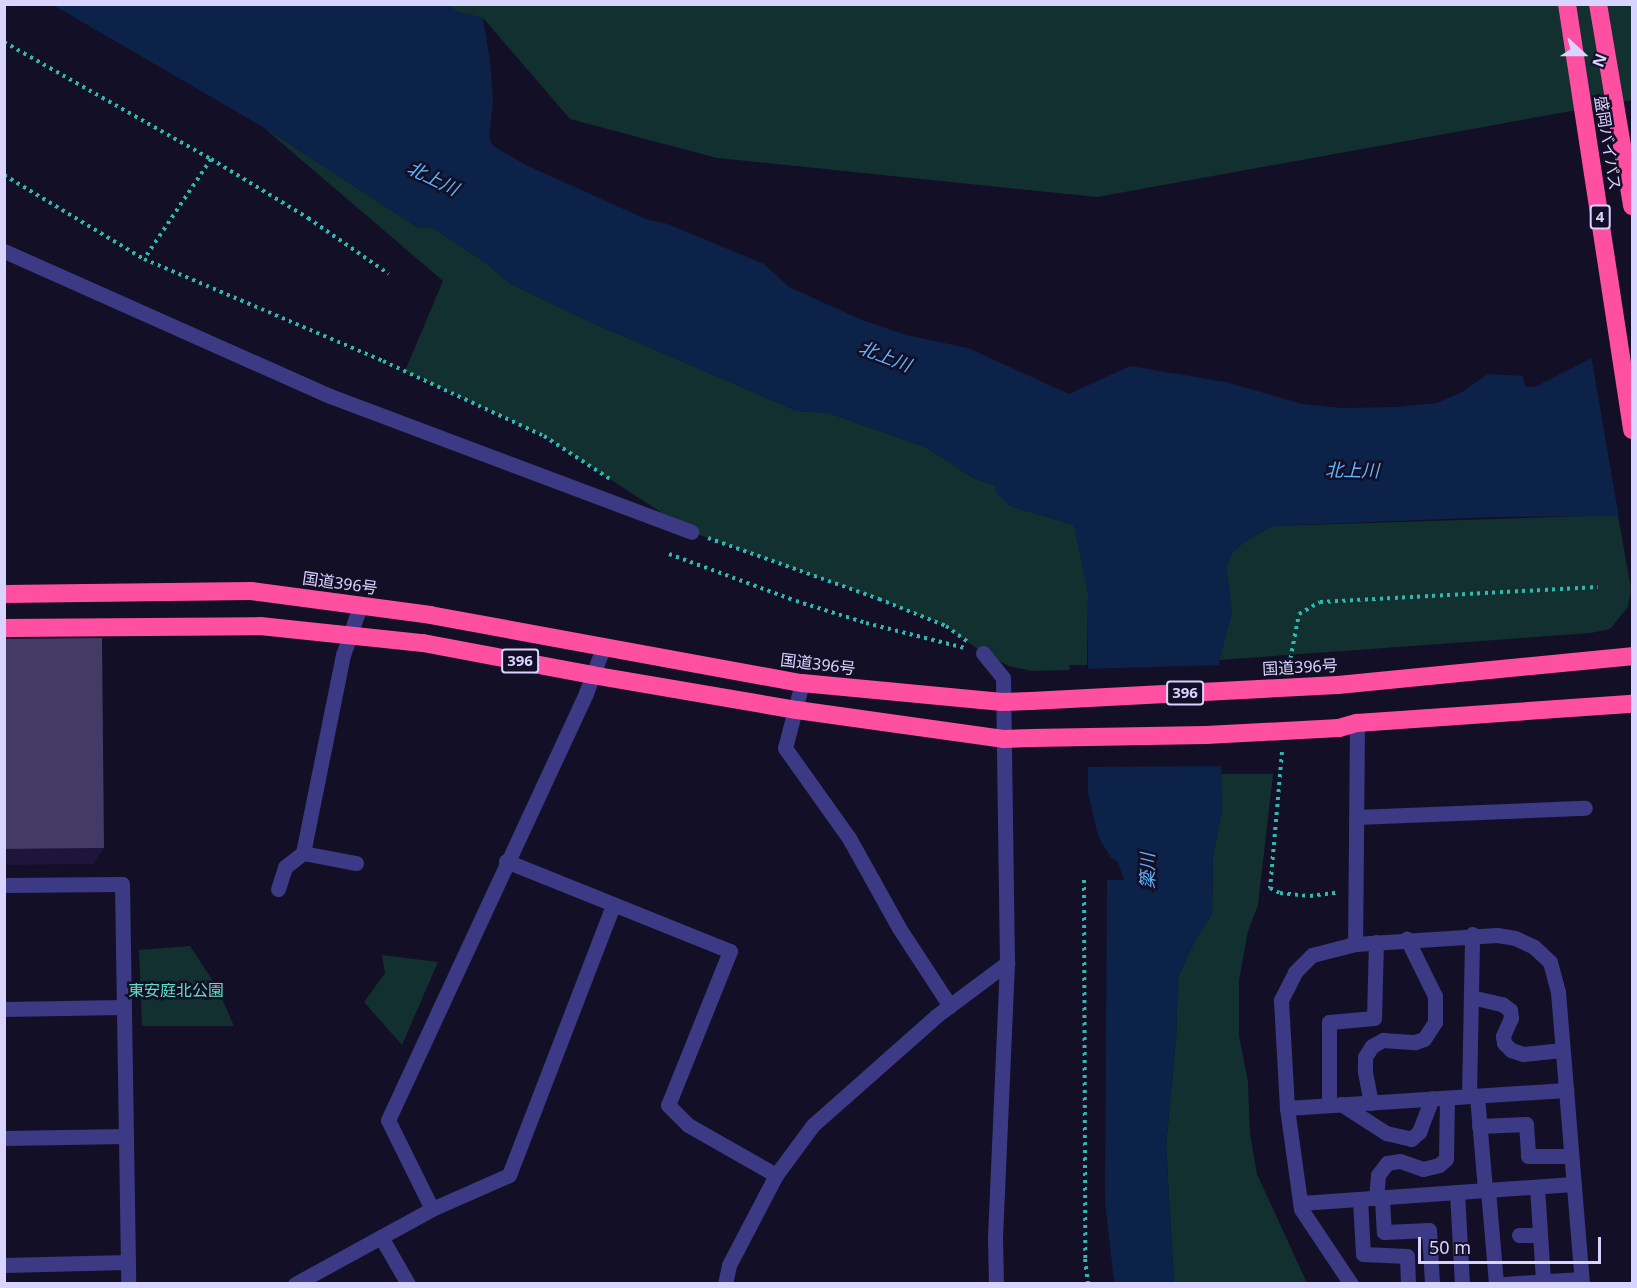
<!DOCTYPE html>
<html>
<head>
<meta charset="utf-8">
<style>
	body { margin:0 }
	#map { position:relative; width:1637px; height:1288px; overflow:hidden; background:#130f26; font-family:"Noto Sans","Noto Sans JP",sans-serif }
	div>[style] { position:absolute }
	.green>* { inset:0; background:#12302f }
	.water>* { inset:0; background:#0c2248 }
	.pier>* { inset:0; background:#130f26 }
	.path>* { height:4px; margin-top:-2px; transform-origin:0; background:repeating-linear-gradient(90deg,#2fb8b0 0 3px,transparent 0 7.5px) }
	.minor>* { height:15px; margin:-7.5px; padding:0 7.5px; transform-origin:7.5px; border-radius:7.5px; background:#3d3a85 }
	.highway>* { height:18px; margin:-9px; padding:0 9px; transform-origin:9px; border-radius:9px; background:#ff4fa3 }
	.highway-bridge>* { height:18px; margin:-9px; padding:0 9px; transform-origin:9px; border-radius:9px; background:#ff4fa3 }
	.shaded-wall>* { inset:0; background:#1d163a }
	.building>* { inset:0; background:#433a66 }
	span { translate:-50% -50%; white-space:nowrap; text-align:center; line-height:1.15; -webkit-text-stroke:5px #130f26; paint-order:stroke }
	.shield-label span { padding:2px 4px; background:#130f26; border:2px solid; border-radius:4px; -webkit-text-stroke-width:0 }
	.shield-label { font-size:15px; color:#d9d4ff; font-weight:700 }
	.street-label { font-size:16px; color:#d9d4ff }
	.park-label { font-size:16px; color:#5fe0c0 }
	.water-label { font-size:18px; color:#62b6ff; font-style:italic }
	.frame { position:absolute; inset:0; border:6px solid #d9d4ff; pointer-events:none }
	.north { position:absolute; left:1553px; top:24px; width:60px; height:60px; -webkit-text-stroke:4px #130f26; paint-order:stroke; rotate:111deg; font-size:16px; font-weight:700; line-height:24px; text-align:center; color:#d9d4ff }
	.north::after { content:''; display:block; margin:auto; width:21px; height:27px; background:#d9d4ff; clip-path:polygon(50% 0,100% 100%,50% 72%,0 100%) }
	.scale { position:absolute; left:1418px; top:1237px; width:183px; height:27px; box-sizing:border-box; border:3px solid #d9d4ff; border-top:0; padding-left:8px; font-size:18px; line-height:21px; white-space:nowrap; color:#d9d4ff; -webkit-text-stroke:4px #130f26; paint-order:stroke }
</style>
</head>
<body>
<div id="map">
	<div class="green">
		<i style="clip-path:polygon(447px 5px,1632px 5px,1632px 100px,1097px 197px,717px 158px,570px 119px,483px 18px,458px 12px)"></i>
		<i style="clip-path:polygon(263px 127px,417px 227px,433px 228px,483px 261px,511px 284px,586px 320px,797px 411px,829px 413px,927px 448px,975px 479px,995px 485px,1010px 506px,1074px 525px,1088px 593px,1087px 665px,1069px 665px,1070px 670px,1031px 671px,1009px 666px,983px 653px,946px 626px,879px 599px,691px 532px,544px 436px,405px 371px,443px 281px)"></i>
		<i style="clip-path:polygon(1618px 515px,1631px 589px,1628px 607px,1610px 629px,1591px 633px,1219px 660px,1232px 612px,1226px 566px,1232px 553px,1244px 542px,1272px 526px)"></i>
		<i style="clip-path:polygon(1220px 774px,1273px 774px,1258px 905px,1248px 931px,1239px 980px,1239px 1036px,1248px 1082px,1250px 1134px,1257px 1174px,1307px 1283px,1174px 1284px,1166px 1146px,1176px 1038px,1178px 978px,1193px 944px,1212px 914px,1213px 857px,1222px 810px)"></i>
		<i style="clip-path:polygon(190px 946px,217px 987px,234px 1026px,142px 1026px,139px 950px)"></i>
		<i style="clip-path:polygon(382px 955px,438px 962px,402px 1045px,364px 1002px,385px 973px)"></i>
	</div>
	<div class="water">
		<i style="clip-path:polygon(447px 4px,458px 12px,483px 18px,490px 60px,493px 102px,489px 138px,493px 146px,526px 165px,648px 220px,665px 223px,764px 264px,789px 287px,862px 320px,906px 335px,968px 348px,1069px 394px,1130px 366px,1226px 382px,1302px 404px,1343px 408px,1395px 407px,1437px 403px,1462px 392px,1488px 374px,1523px 376px,1525px 386px,1535px 387px,1596px 356px,1632px 516px,1497px 517px,1272px 526px,1244px 542px,1232px 553px,1226px 566px,1232px 612px,1219px 660px,1222px 810px,1213px 857px,1212px 914px,1193px 944px,1178px 978px,1176px 1038px,1166px 1146px,1174px 1283px,1115px 1283px,1113px 1273px,1105px 1201px,1107px 880px,1124px 880px,1118px 862px,1111px 858px,1098px 836px,1088px 792px,1088px 593px,1074px 525px,1010px 506px,996px 493px,995px 485px,975px 479px,927px 448px,829px 413px,797px 411px,586px 320px,511px 284px,483px 261px,433px 228px,417px 227px,263px 127px,53px 5px)"></i>
	</div>
	<div class="pier">
		<i style="clip-path:polygon(1632px 345px,1632px 519px,1619px 518px,1591px 355px)"></i>
		<i style="clip-path:polygon(1222px 665px,1222px 766px,1084px 767px,1084px 669px)"></i>
	</div>
	<div class="path">
		<i style="left:4px;top:42px;width:238px;rotate:29.5deg"></i>
		<i style="left:211px;top:159px;width:120px;rotate:123.8deg"></i>
		<i style="left:144px;top:259px;width:260px;rotate:23.1deg"></i>
		<i style="left:383px;top:361px;width:178px;rotate:25deg"></i>
		<i style="left:544px;top:436px;width:79px;rotate:33.1deg"></i>
		<i style="left:211px;top:159px;width:114px;rotate:31.3deg"></i>
		<i style="left:308px;top:218px;width:98px;rotate:34.7deg"></i>
		<i style="left:4px;top:175px;width:163px;rotate:31deg"></i>
		<i style="left:708px;top:538px;width:182px;rotate:19.6deg"></i>
		<i style="left:879px;top:599px;width:72px;rotate:21.9deg"></i>
		<i style="left:946px;top:626px;width:27px;rotate:36deg"></i>
		<i style="left:669px;top:554px;width:135px;rotate:20.3deg"></i>
		<i style="left:796px;top:601px;width:73px;rotate:17.4deg"></i>
		<i style="left:866px;top:623px;width:102px;rotate:14.2deg"></i>
		<i style="left:1289px;top:666px;width:53px;rotate:-79.1deg"></i>
		<i style="left:1299px;top:614px;width:24px;rotate:-30deg"></i>
		<i style="left:1320px;top:602px;width:278px;rotate:-3.1deg"></i>
		<i style="left:1282px;top:752px;width:137px;rotate:95deg"></i>
		<i style="left:1270px;top:888px;width:11px;rotate:27deg"></i>
		<i style="left:1280px;top:893px;width:30px;rotate:6deg"></i>
		<i style="left:1310px;top:896px;width:26px;rotate:-7deg"></i>
		<i style="left:1084px;top:880px;width:379px;rotate:89.8deg"></i>
		<i style="left:1085px;top:1259px;width:25px;rotate:83deg"></i>
	</div>
	<div class="minor">
		<i style="left:4px;top:251px;width:357px;rotate:24deg"></i>
		<i style="left:330px;top:396px;width:386px;rotate:20.6deg"></i>
		<i style="left:983px;top:653px;width:32px;rotate:51deg"></i>
		<i style="left:1003px;top:678px;width:285px;rotate:89.2deg"></i>
		<i style="left:1007px;top:963px;width:274px;rotate:92.5deg"></i>
		<i style="left:995px;top:1237px;width:47px;rotate:88.8deg"></i>
		<i style="left:802px;top:683px;width:67px;rotate:104.7deg"></i>
		<i style="left:785px;top:748px;width:110px;rotate:54.6deg"></i>
		<i style="left:849px;top:838px;width:103px;rotate:60.9deg"></i>
		<i style="left:899px;top:928px;width:93px;rotate:56.8deg"></i>
		<i style="left:1357px;top:723px;width:221px;rotate:90.5deg"></i>
		<i style="left:1355px;top:944px;width:142px;rotate:-3.6deg"></i>
		<i style="left:1497px;top:935px;width:18px;rotate:9deg"></i>
		<i style="left:1515px;top:938px;width:21px;rotate:25deg"></i>
		<i style="left:1534px;top:947px;width:22px;rotate:43deg"></i>
		<i style="left:1550px;top:962px;width:31px;rotate:75deg"></i>
		<i style="left:1558px;top:992px;width:293px;rotate:85.3deg"></i>
		<i style="left:1356px;top:817px;width:229px;rotate:-2.3deg"></i>
		<i style="left:303px;top:853px;width:54px;rotate:10.7deg"></i>
		<i style="left:506px;top:861px;width:241px;rotate:21.9deg"></i>
		<i style="left:730px;top:951px;width:166px;rotate:111.9deg"></i>
		<i style="left:668px;top:1105px;width:28px;rotate:45deg"></i>
		<i style="left:688px;top:1125px;width:101px;rotate:29.6deg"></i>
		<i style="left:4px;top:885px;width:118px;rotate:-0.5deg"></i>
		<i style="left:122px;top:884px;width:400px;rotate:89.1deg"></i>
		<i style="left:278px;top:889px;width:23px;rotate:-72deg"></i>
		<i style="left:285px;top:867px;width:23px;rotate:-38deg"></i>
		<i style="left:303px;top:853px;width:202px;rotate:-78.6deg"></i>
		<i style="left:343px;top:655px;width:52px;rotate:-70.9deg"></i>
		<i style="left:1471px;top:997px;width:32px;rotate:13deg"></i>
		<i style="left:1502px;top:1004px;width:10px;rotate:37deg"></i>
		<i style="left:1510px;top:1010px;width:8px;rotate:83deg"></i>
		<i style="left:1511px;top:1018px;width:20px;rotate:114deg"></i>
		<i style="left:1503px;top:1036px;width:7px;rotate:82deg"></i>
		<i style="left:1504px;top:1043px;width:10px;rotate:45deg"></i>
		<i style="left:1511px;top:1050px;width:13px;rotate:18deg"></i>
		<i style="left:1523px;top:1054px;width:39px;rotate:-6deg"></i>
		<i style="left:4px;top:1009px;width:119px;rotate:-1deg"></i>
		<i style="left:1469px;top:1096px;width:162px;rotate:-88.9deg"></i>
		<i style="left:1477px;top:1096px;width:94px;rotate:85.1deg"></i>
		<i style="left:1371px;top:1103px;width:33px;rotate:-101deg"></i>
		<i style="left:1365px;top:1071px;width:14px;rotate:-90deg"></i>
		<i style="left:1365px;top:1057px;width:13px;rotate:-58deg"></i>
		<i style="left:1372px;top:1046px;width:13px;rotate:-29deg"></i>
		<i style="left:1383px;top:1040px;width:32px;rotate:4deg"></i>
		<i style="left:1415px;top:1042px;width:9px;rotate:-18deg"></i>
		<i style="left:1424px;top:1039px;width:20px;rotate:-57deg"></i>
		<i style="left:1435px;top:1022px;width:26px;rotate:-90deg"></i>
		<i style="left:1435px;top:996px;width:64px;rotate:-116.2deg"></i>
		<i style="left:1341px;top:1104px;width:54px;rotate:32.8deg"></i>
		<i style="left:1386px;top:1133px;width:26px;rotate:13deg"></i>
		<i style="left:1411px;top:1139px;width:11px;rotate:-41deg"></i>
		<i style="left:1419px;top:1132px;width:36px;rotate:-69deg"></i>
		<i style="left:1329px;top:1105px;width:83px;rotate:-90deg"></i>
		<i style="left:1329px;top:1022px;width:45px;rotate:-5.1deg"></i>
		<i style="left:1374px;top:1018px;width:76px;rotate:-88.5deg"></i>
		<i style="left:1287px;top:1108px;width:280px;rotate:-3.7deg"></i>
		<i style="left:1479px;top:1126px;width:47px;rotate:-2.4deg"></i>
		<i style="left:1526px;top:1124px;width:32px;rotate:86deg"></i>
		<i style="left:1528px;top:1156px;width:43px"></i>
		<i style="left:4px;top:1138px;width:122px;rotate:-0.9deg"></i>
		<i style="left:1537px;top:1187px;width:94px;rotate:86.3deg"></i>
		<i style="left:1488px;top:1190px;width:94px;rotate:85.1deg"></i>
		<i style="left:1457px;top:1192px;width:92px;rotate:86.9deg"></i>
		<i style="left:1376px;top:1198px;width:23px;rotate:-85deg"></i>
		<i style="left:1378px;top:1175px;width:15px;rotate:-53deg"></i>
		<i style="left:1387px;top:1163px;width:13px;rotate:-9deg"></i>
		<i style="left:1400px;top:1161px;width:24px;rotate:19deg"></i>
		<i style="left:1423px;top:1169px;width:16px;rotate:-14deg"></i>
		<i style="left:1439px;top:1165px;width:9px;rotate:-41deg"></i>
		<i style="left:1446px;top:1159px;width:61px;rotate:-89.1deg"></i>
		<i style="left:1382px;top:1198px;width:34px;rotate:87deg"></i>
		<i style="left:1384px;top:1232px;width:45px;rotate:-2.5deg"></i>
		<i style="left:1429px;top:1230px;width:54px;rotate:86.8deg"></i>
		<i style="left:1360px;top:1199px;width:55px;rotate:86.9deg"></i>
		<i style="left:1363px;top:1254px;width:44px;rotate:2.6deg"></i>
		<i style="left:1407px;top:1256px;width:28px;rotate:88deg"></i>
		<i style="left:1301px;top:1203px;width:273px;rotate:-4deg"></i>
		<i style="left:432px;top:1209px;width:99px;rotate:-116.3deg"></i>
		<i style="left:388px;top:1120px;width:471px;rotate:-65.1deg"></i>
		<i style="left:586px;top:693px;width:48px;rotate:-69.3deg"></i>
		<i style="left:1519px;top:1235px;width:21px"></i>
		<i style="left:381px;top:1237px;width:54px;rotate:60.1deg"></i>
		<i style="left:4px;top:1265px;width:124px;rotate:-1.4deg"></i>
		<i style="left:295px;top:1284px;width:156px;rotate:-28.7deg"></i>
		<i style="left:432px;top:1209px;width:84px;rotate:-23.8deg"></i>
		<i style="left:509px;top:1175px;width:288px;rotate:-68.9deg"></i>
		<i style="left:725px;top:1284px;width:19px;rotate:-78deg"></i>
		<i style="left:729px;top:1265px;width:102px;rotate:-62.4deg"></i>
		<i style="left:776px;top:1175px;width:62px;rotate:-53.5deg"></i>
		<i style="left:813px;top:1125px;width:164px;rotate:-41.5deg"></i>
		<i style="left:936px;top:1016px;width:89px;rotate:-36.7deg"></i>
		<i style="left:1351px;top:1284px;width:90px;rotate:-123.7deg"></i>
		<i style="left:1301px;top:1209px;width:102px;rotate:-97.9deg"></i>
		<i style="left:1287px;top:1108px;width:108px;rotate:-93.2deg"></i>
		<i style="left:1281px;top:1000px;width:31px;rotate:-63deg"></i>
		<i style="left:1295px;top:972px;width:24px;rotate:-45deg"></i>
		<i style="left:1312px;top:955px;width:44px;rotate:-14.3deg"></i>
		<i style="left:1504px;top:1284px;width:77px;rotate:-3.7deg"></i>
	</div>
	<div class="highway">
		<i style="left:1567px;top:4px;width:431px;rotate:81.3deg"></i>
		<i style="left:1598px;top:4px;width:205px;rotate:80.4deg"></i>
		<i style="left:4px;top:594px;width:247px;rotate:-0.7deg"></i>
		<i style="left:251px;top:591px;width:181px;rotate:7.6deg"></i>
		<i style="left:430px;top:615px;width:378px;rotate:10.4deg"></i>
		<i style="left:802px;top:683px;width:201px;rotate:5.4deg"></i>
		<i style="left:1002px;top:702px;width:29px;rotate:-2deg"></i>
		<i style="left:4px;top:628px;width:256px;rotate:-0.4deg"></i>
		<i style="left:260px;top:626px;width:164px;rotate:6deg"></i>
		<i style="left:423px;top:643px;width:172px;rotate:10.7deg"></i>
		<i style="left:592px;top:675px;width:208px;rotate:9.7deg"></i>
		<i style="left:797px;top:710px;width:208px;rotate:8deg"></i>
		<i style="left:1003px;top:739px;width:29px;rotate:-2deg"></i>
		<i style="left:1338px;top:685px;width:295px;rotate:-5.6deg"></i>
		<i style="left:1339px;top:728px;width:19px;rotate:-16deg"></i>
		<i style="left:1357px;top:723px;width:276px;rotate:-4deg"></i>
	</div>
	<div class="highway-bridge">
		<i style="left:1031px;top:701px;width:307px;rotate:-3deg"></i>
		<i style="left:1032px;top:738px;width:174px;rotate:-1deg"></i>
		<i style="left:1206px;top:735px;width:133px;rotate:-3deg"></i>
	</div>
	<div class="shaded-wall">
		<i style="clip-path:polygon(104px 848px,93px 864px,4px 865px,4px 849px)"></i>
	</div>
	<div class="building">
		<i style="clip-path:polygon(102px 638px,104px 848px,4px 849px,4px 639px)"></i>
	</div>
	<div class="shield-label">
		<span style="left:1600px;top:217px">4</span>
		<span style="left:520px;top:661px">396</span>
		<span style="left:1185px;top:693px">396</span>
	</div>
	<div class="street-label">
		<span style="left:1608px;top:143px;rotate:81deg">盛岡バイパス</span>
		<span style="left:340px;top:583px;rotate:8deg">国道396号</span>
		<span style="left:818px;top:664px;rotate:7deg">国道396号</span>
		<span style="left:1300px;top:667px;rotate:-3deg">国道396号</span>
	</div>
	<div class="park-label">
		<span style="left:176px;top:990px">東安庭北公園</span>
	</div>
	<div class="water-label">
		<span style="left:433px;top:178px;rotate:26deg">北上川</span>
		<span style="left:885px;top:356px;rotate:21deg">北上川</span>
		<span style="left:1352px;top:470px;rotate:1deg">北上川</span>
		<span style="left:1147px;top:871px;rotate:-90deg">簗川</span>
	</div>
	<div class="frame"></div>
	<div class="north">N</div>
	<div class="scale">50 m</div>
</div>
</body>
</html>
